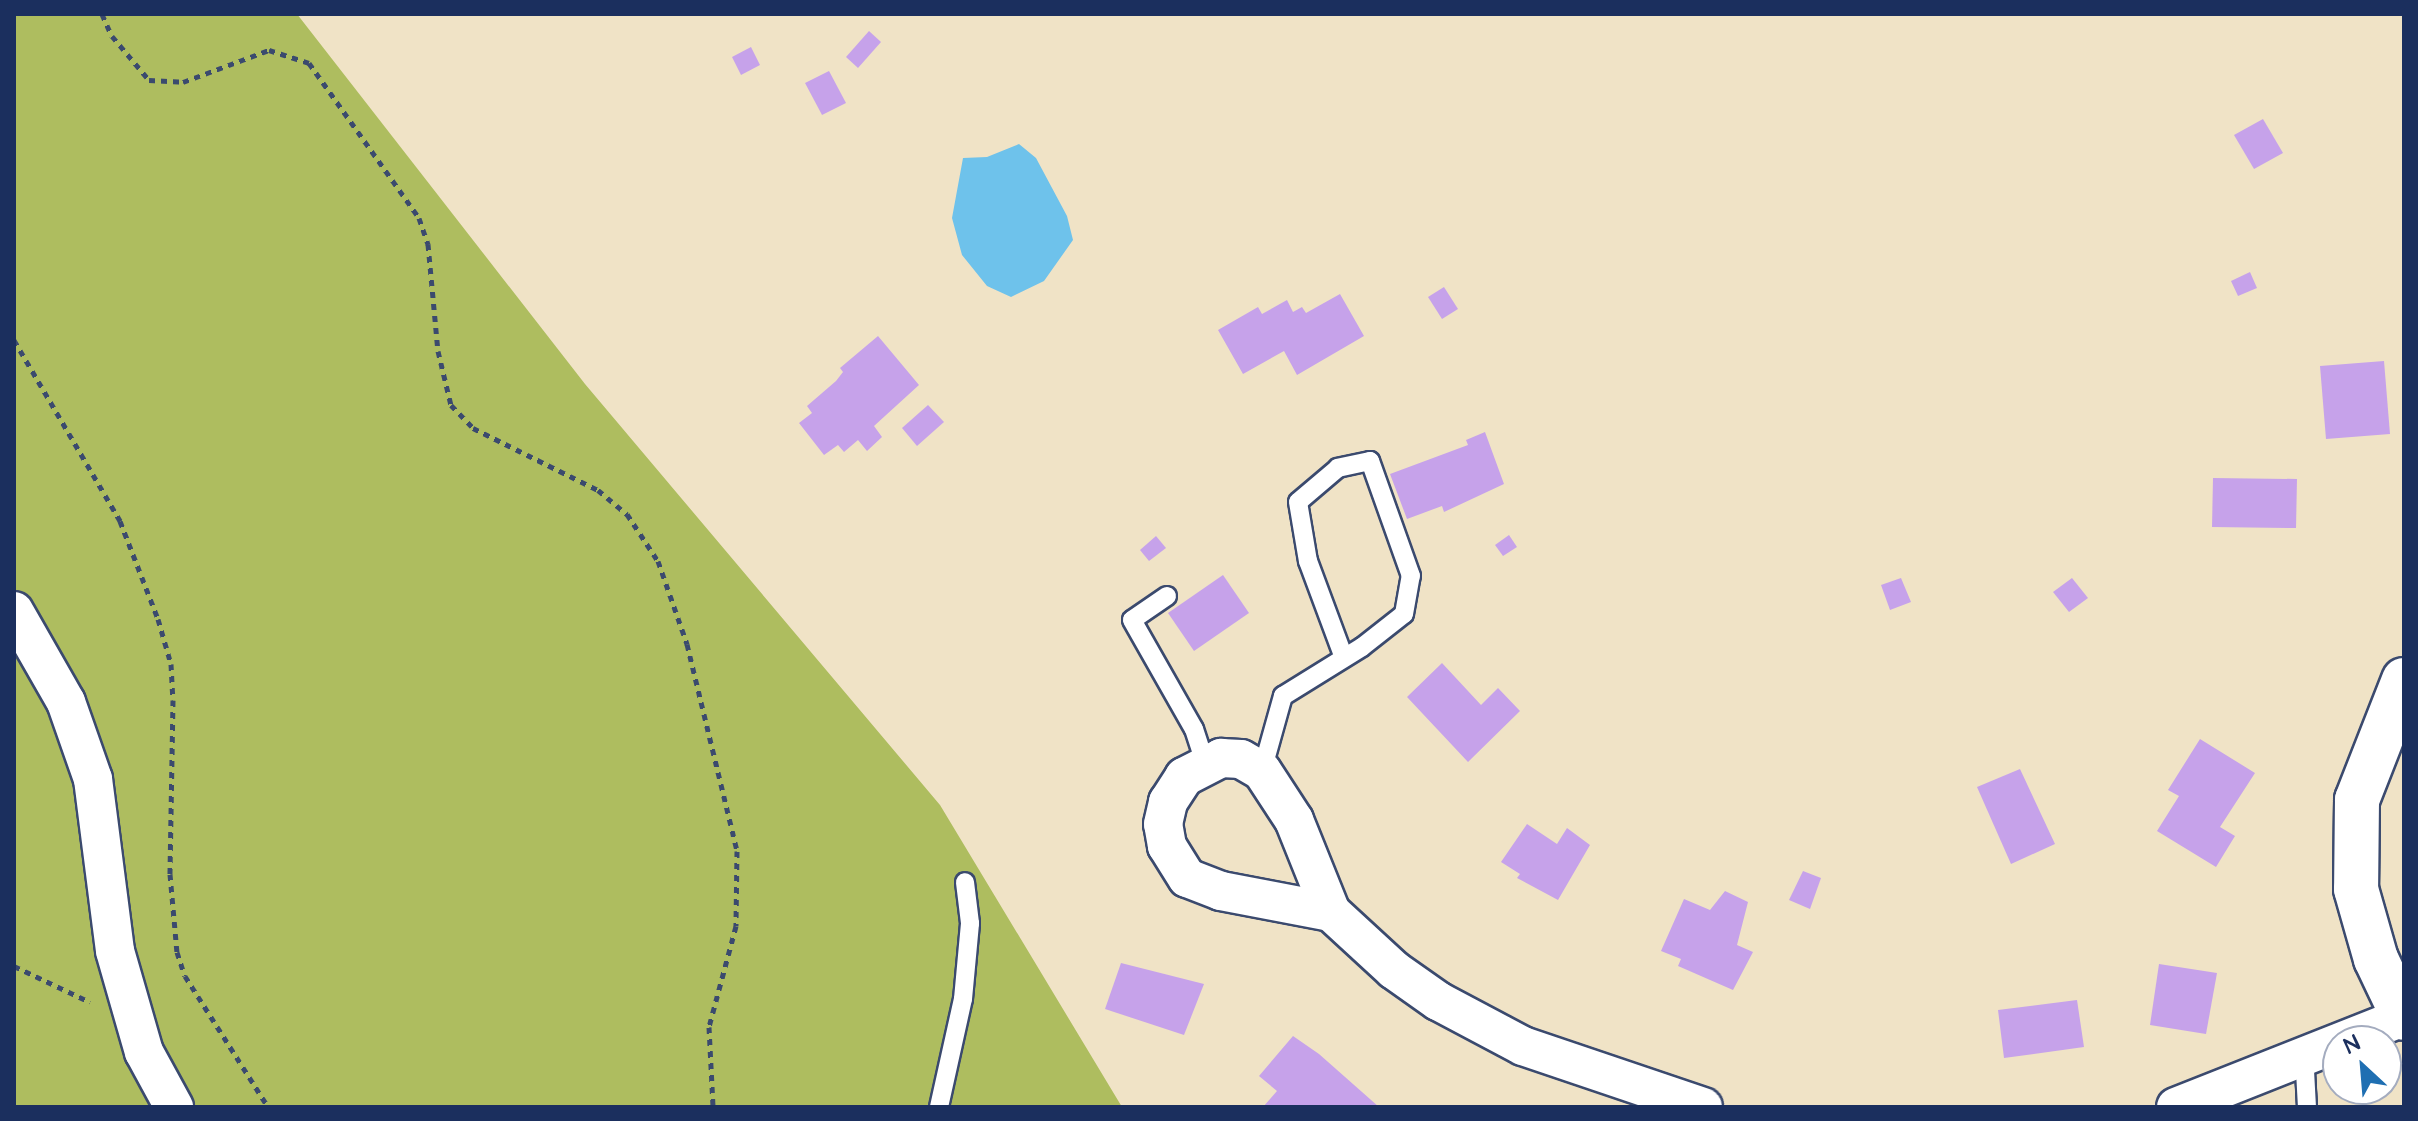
<!DOCTYPE html>
<html>
<head>
<meta charset="utf-8">
<style>
	body { margin:0 }
	#map { position:relative; width:2418px; height:1121px; overflow:hidden; background:#f0e3c6; font-family:"Architects Daughter",sans-serif }
	div>[style] { position:absolute }
	.green>* { inset:0; background:#aebd5f }
	.water>* { inset:0; background:#6ec2eb }
	.building>* { inset:0; background:#c6a2ea }
	.path>* { height:5px; margin-top:-2.5px; transform-origin:0; background:repeating-linear-gradient(90deg,#3b4a6e 0 6px,transparent 0 12px) }
	.roads { filter:drop-shadow(2px 0 #3b4a6e) drop-shadow(-2px 0 #3b4a6e) drop-shadow(0 2px #3b4a6e) drop-shadow(0 -2px #3b4a6e) }
	.lane>* { height:18px; margin:-9px; padding:0 9px; transform-origin:9px; border-radius:9px; background:#fff }
	.street>* { height:38px; margin:-19px; padding:0 19px; transform-origin:19px; border-radius:19px; background:#fff }
	.secondary>* { height:44px; margin:-22px; padding:0 22px; transform-origin:22px; border-radius:22px; background:#fff }
	span { translate:-50% -50%; white-space:nowrap; text-align:center; line-height:1.15; -webkit-text-stroke:6px #fff; paint-order:stroke }
	.frame { position:absolute; inset:0; border:16px solid #1b2f5e; pointer-events:none }
	.north { position:absolute; left:2322px; top:1025px; width:80px; height:80px; box-sizing:border-box; background:#fff; border:2px solid #a4acbf; border-radius:50%; rotate:334deg; font-size:22px; font-weight:700; line-height:32px; text-align:center; color:#1b2f5e }
	.north::after { content:''; display:block; margin:auto; width:28px; height:36px; background:#1f6fb2; clip-path:polygon(50% 0,100% 100%,50% 72%,0 100%) }
</style>
</head>
<body>
<div id="map">
	<div class="green">
		<i style="clip-path:polygon(14px 14px,297px 14px,585px 384px,940px 805px,1122px 1107px,14px 1107px)"></i>
	</div>
	<div class="water">
		<i style="clip-path:polygon(1019px 144px,1036px 158px,1067px 216px,1073px 240px,1044px 281px,1011px 297px,987px 286px,962px 255px,952px 218px,963px 158px,987px 157px)"></i>
	</div>
	<div class="building">
		<i style="clip-path:polygon(869px 31px,881px 42px,858px 68px,846px 57px)"></i>
		<i style="clip-path:polygon(751px 47px,760px 65px,741px 75px,732px 57px)"></i>
		<i style="clip-path:polygon(829px 71px,846px 103px,822px 115px,805px 83px)"></i>
		<i style="clip-path:polygon(2263px 119px,2283px 153px,2254px 169px,2234px 135px)"></i>
		<i style="clip-path:polygon(2250px 272px,2257px 288px,2238px 296px,2231px 281px)"></i>
		<i style="clip-path:polygon(1444px 287px,1458px 309px,1442px 319px,1428px 297px)"></i>
		<i style="clip-path:polygon(1340px 294px,1364px 336px,1297px 375px,1284px 351px,1243px 374px,1218px 330px,1258px 307px,1262px 314px,1287px 300px,1293px 312px,1302px 307px,1306px 313px)"></i>
		<i style="clip-path:polygon(878px 336px,919px 385px,874px 426px,882px 437px,867px 451px,858px 440px,844px 452px,838px 445px,824px 455px,799px 423px,812px 413px,807px 406px,836px 381px,843px 372px,840px 368px)"></i>
		<i style="clip-path:polygon(2384px 361px,2390px 434px,2326px 439px,2320px 366px)"></i>
		<i style="clip-path:polygon(928px 405px,944px 422px,917px 446px,902px 428px)"></i>
		<i style="clip-path:polygon(1485px 432px,1504px 484px,1444px 512px,1442px 506px,1407px 519px,1390px 474px,1468px 445px,1466px 440px)"></i>
		<i style="clip-path:polygon(2213px 478px,2297px 479px,2296px 528px,2212px 527px)"></i>
		<i style="clip-path:polygon(1509px 535px,1517px 547px,1503px 556px,1495px 545px)"></i>
		<i style="clip-path:polygon(1156px 536px,1166px 548px,1149px 561px,1140px 550px)"></i>
		<i style="clip-path:polygon(1223px 575px,1249px 613px,1194px 651px,1168px 613px)"></i>
		<i style="clip-path:polygon(1901px 578px,1911px 602px,1890px 610px,1881px 585px)"></i>
		<i style="clip-path:polygon(2072px 578px,2088px 598px,2069px 612px,2053px 592px)"></i>
		<i style="clip-path:polygon(1442px 663px,1481px 705px,1498px 688px,1520px 711px,1468px 762px,1407px 697px)"></i>
		<i style="clip-path:polygon(2200px 739px,2255px 773px,2220px 827px,2235px 836px,2216px 867px,2157px 831px,2179px 796px,2168px 790px)"></i>
		<i style="clip-path:polygon(2020px 769px,2055px 844px,2011px 864px,1977px 787px)"></i>
		<i style="clip-path:polygon(1527px 824px,1557px 844px,1567px 828px,1590px 845px,1558px 900px,1517px 878px,1520px 874px,1501px 862px)"></i>
		<i style="clip-path:polygon(1803px 871px,1821px 878px,1810px 909px,1789px 900px)"></i>
		<i style="clip-path:polygon(1725px 891px,1748px 902px,1737px 945px,1753px 952px,1733px 990px,1678px 966px,1681px 959px,1661px 951px,1684px 899px,1710px 910px)"></i>
		<i style="clip-path:polygon(1121px 963px,1204px 984px,1184px 1035px,1105px 1009px)"></i>
		<i style="clip-path:polygon(2159px 964px,2217px 973px,2206px 1034px,2150px 1025px)"></i>
		<i style="clip-path:polygon(2077px 1000px,2084px 1047px,2004px 1058px,1998px 1010px)"></i>
		<i style="clip-path:polygon(1293px 1036px,1319px 1054px,1379px 1107px,1263px 1107px,1277px 1091px,1259px 1076px)"></i>
	</div>
	<div class="path">
		<i style="left:102px;top:14px;width:24px;rotate:66deg"></i>
		<i style="left:112px;top:36px;width:57px;rotate:49.9deg"></i>
		<i style="left:149px;top:80px;width:34px;rotate:3deg"></i>
		<i style="left:183px;top:82px;width:92px;rotate:-20.4deg"></i>
		<i style="left:269px;top:50px;width:42px;rotate:18deg"></i>
		<i style="left:309px;top:63px;width:190px;rotate:54.6deg"></i>
		<i style="left:419px;top:218px;width:28px;rotate:71deg"></i>
		<i style="left:428px;top:244px;width:107px;rotate:84.7deg"></i>
		<i style="left:438px;top:351px;width:56px;rotate:76.5deg"></i>
		<i style="left:451px;top:405px;width:32px;rotate:46deg"></i>
		<i style="left:473px;top:428px;width:140px;rotate:26.4deg"></i>
		<i style="left:598px;top:490px;width:38px;rotate:40deg"></i>
		<i style="left:627px;top:514px;width:56px;rotate:56.6deg"></i>
		<i style="left:658px;top:561px;width:88px;rotate:70.7deg"></i>
		<i style="left:687px;top:644px;width:213px;rotate:76.4deg"></i>
		<i style="left:737px;top:851px;width:75px;rotate:90.8deg"></i>
		<i style="left:736px;top:926px;width:105px;rotate:105deg"></i>
		<i style="left:709px;top:1027px;width:80px;rotate:87.1deg"></i>
		<i style="left:14px;top:340px;width:210px;rotate:59.6deg"></i>
		<i style="left:120px;top:521px;width:105px;rotate:68.8deg"></i>
		<i style="left:158px;top:619px;width:47px;rotate:73.9deg"></i>
		<i style="left:171px;top:664px;width:36px;rotate:87deg"></i>
		<i style="left:173px;top:700px;width:174px;rotate:91deg"></i>
		<i style="left:170px;top:874px;width:78px;rotate:84.9deg"></i>
		<i style="left:177px;top:952px;width:25px;rotate:72deg"></i>
		<i style="left:185px;top:976px;width:155px;rotate:57.6deg"></i>
		<i style="left:14px;top:966px;width:84px;rotate:25.3deg"></i>
	</div>
	<div class="roads">
		<div class="lane">
			<i style="left:1167px;top:596px;width:42px;rotate:145.6deg"></i>
			<i style="left:1132px;top:620px;width:125px;rotate:60.4deg"></i>
			<i style="left:1194px;top:729px;width:35px;rotate:72deg"></i>
			<i style="left:1262px;top:771px;width:78px;rotate:-74.4deg"></i>
			<i style="left:1283px;top:696px;width:93px;rotate:-31.8deg"></i>
			<i style="left:1362px;top:647px;width:53px;rotate:-38.2deg"></i>
			<i style="left:1404px;top:614px;width:39px;rotate:-80deg"></i>
			<i style="left:1411px;top:576px;width:122px;rotate:-109.6deg"></i>
			<i style="left:1370px;top:461px;width:33px;rotate:168deg"></i>
			<i style="left:1338px;top:468px;width:52px;rotate:139.6deg"></i>
			<i style="left:1298px;top:502px;width:60px;rotate:80.4deg"></i>
			<i style="left:1308px;top:561px;width:103px;rotate:69.6deg"></i>
			<i style="left:2304px;top:1052px;width:55px;rotate:86.9deg"></i>
			<i style="left:939px;top:1107px;width:111px;rotate:-77.5deg"></i>
			<i style="left:963px;top:999px;width:76px;rotate:-84.7deg"></i>
			<i style="left:970px;top:923px;width:41px;rotate:-97deg"></i>
		</div>
		<div class="street">
			<i style="left:14px;top:611px;width:105px;rotate:60.3deg"></i>
			<i style="left:66px;top:702px;width:82px;rotate:70.7deg"></i>
			<i style="left:93px;top:779px;width:173px;rotate:82.7deg"></i>
			<i style="left:115px;top:951px;width:105px;rotate:74deg"></i>
			<i style="left:144px;top:1052px;width:63px;rotate:61.4deg"></i>
			<i style="left:1331px;top:912px;width:112px;rotate:-169.2deg"></i>
			<i style="left:1221px;top:891px;width:36px;rotate:-159deg"></i>
			<i style="left:1187px;top:878px;width:38px;rotate:-122deg"></i>
			<i style="left:1167px;top:846px;width:22px;rotate:-100deg"></i>
			<i style="left:1163px;top:824px;width:23px;rotate:-77deg"></i>
			<i style="left:1168px;top:802px;width:30px;rotate:-57deg"></i>
			<i style="left:1184px;top:777px;width:42px;rotate:-27.2deg"></i>
			<i style="left:1221px;top:758px;width:20px;rotate:3deg"></i>
			<i style="left:1241px;top:759px;width:24px;rotate:30deg"></i>
			<i style="left:1262px;top:771px;width:59px;rotate:56.9deg"></i>
			<i style="left:1294px;top:820px;width:99px;rotate:68.1deg"></i>
			<i style="left:1331px;top:912px;width:86px;rotate:42.6deg"></i>
			<i style="left:1394px;top:970px;width:54px;rotate:35.2deg"></i>
			<i style="left:1438px;top:1001px;width:96px;rotate:27.9deg"></i>
			<i style="left:1523px;top:1046px;width:190px;rotate:18.7deg"></i>
			<i style="left:2176px;top:1107px;width:244px;rotate:-21.6deg"></i>
		</div>
		<div class="secondary">
			<i style="left:2404px;top:680px;width:129px;rotate:111.4deg"></i>
			<i style="left:2357px;top:800px;width:89px;rotate:90.6deg"></i>
			<i style="left:2356px;top:889px;width:73px;rotate:74.1deg"></i>
			<i style="left:2376px;top:959px;width:65px;rotate:64.6deg"></i>
		</div>
	</div>
	<div class="frame"></div>
	<div class="north">N</div>
</div>
</body>
</html>
